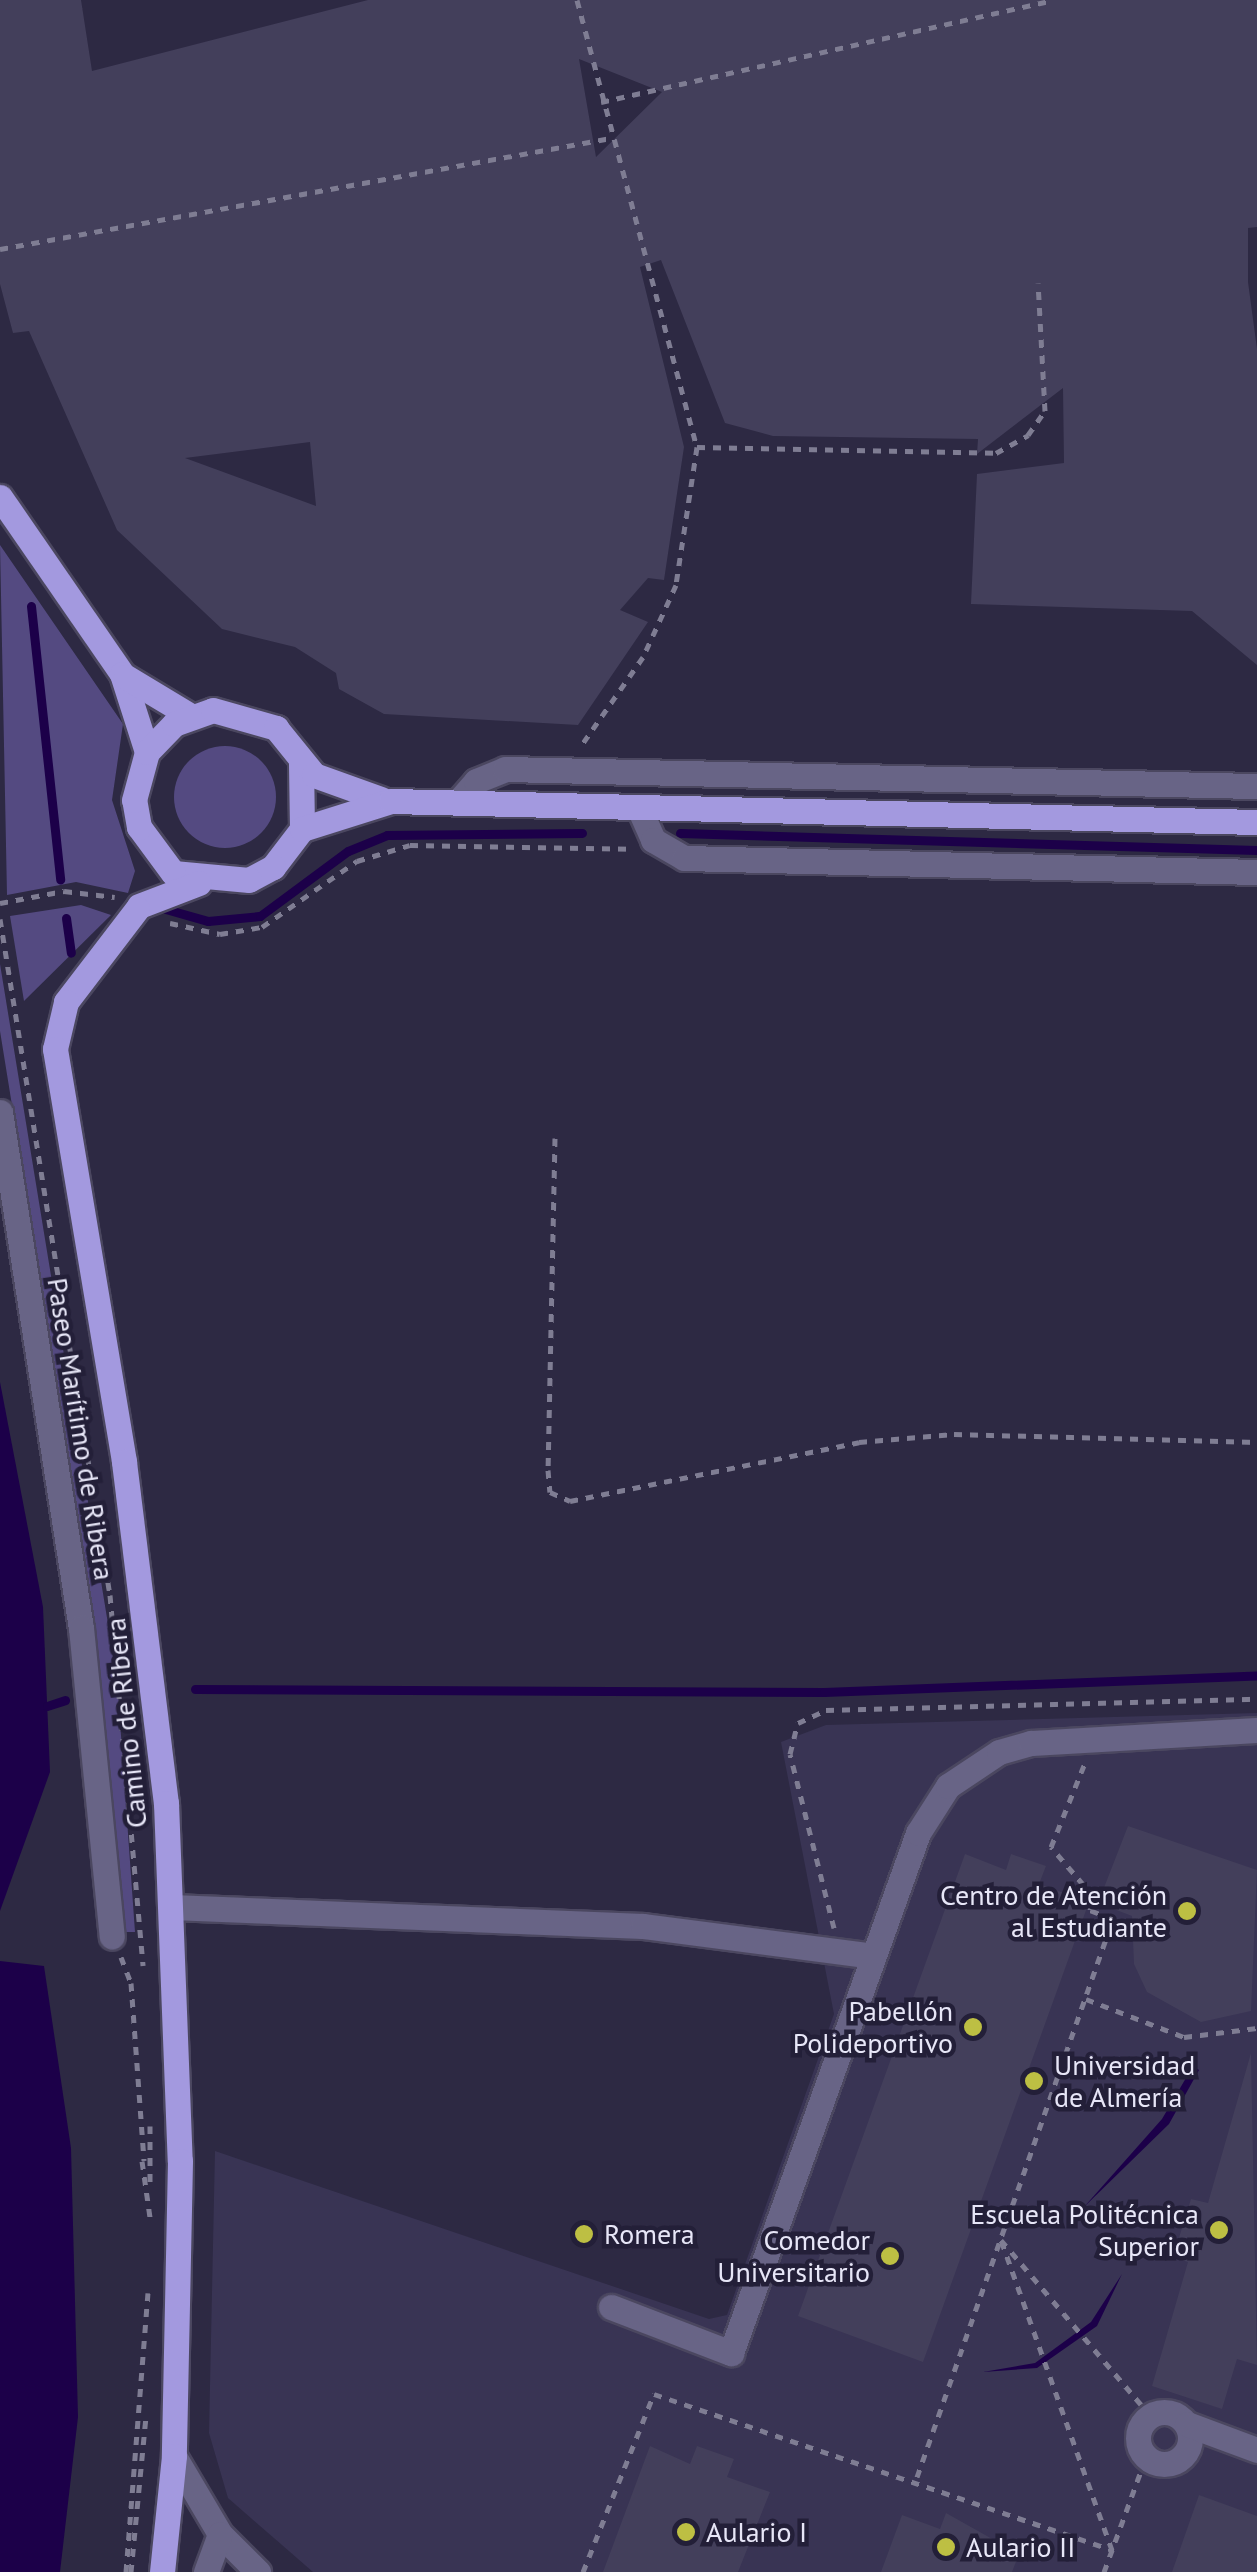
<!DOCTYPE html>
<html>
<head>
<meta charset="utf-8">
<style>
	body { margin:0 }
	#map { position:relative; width:1257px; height:2572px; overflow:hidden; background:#2d2943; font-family:"PT Sans",sans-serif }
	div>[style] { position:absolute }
	.built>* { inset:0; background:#393454 }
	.green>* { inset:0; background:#544a81 }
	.round { border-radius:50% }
	.water>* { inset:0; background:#1c0049 }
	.stream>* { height:9px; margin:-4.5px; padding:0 4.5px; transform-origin:4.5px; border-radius:4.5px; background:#1c0049 }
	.building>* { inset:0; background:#433f5b }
	.path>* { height:5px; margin-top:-2.5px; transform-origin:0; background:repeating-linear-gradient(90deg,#7f7d93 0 8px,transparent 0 16px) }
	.roads { filter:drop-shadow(2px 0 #4b4760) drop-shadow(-2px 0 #4b4760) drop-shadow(0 2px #4b4760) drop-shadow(0 -2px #4b4760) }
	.minor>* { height:25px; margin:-12.5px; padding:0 12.5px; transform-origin:12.5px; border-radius:12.5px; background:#686486 }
	.minor>.ring { margin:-12.5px; padding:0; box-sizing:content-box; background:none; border:25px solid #686486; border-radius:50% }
	.major>* { height:25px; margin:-12.5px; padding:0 12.5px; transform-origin:12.5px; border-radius:12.5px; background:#a399df }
	.dots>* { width:28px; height:28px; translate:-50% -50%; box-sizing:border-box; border:5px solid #231f38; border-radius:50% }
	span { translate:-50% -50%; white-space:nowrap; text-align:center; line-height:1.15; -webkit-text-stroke:9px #231f38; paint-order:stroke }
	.street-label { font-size:28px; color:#e7e6f7 }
	.poi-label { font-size:28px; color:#e7e6f7 }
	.right { translate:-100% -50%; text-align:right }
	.left { translate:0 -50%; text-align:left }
</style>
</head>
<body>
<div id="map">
	<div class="built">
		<i style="clip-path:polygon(1257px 1713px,1257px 2572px,313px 2572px,228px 2498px,209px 2433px,215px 2151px,709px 2319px,727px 2315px,834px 2014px,781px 1742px,826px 1725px)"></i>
	</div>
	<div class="green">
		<i style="clip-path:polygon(0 545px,123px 724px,112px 800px,135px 871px,128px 893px,76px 882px,7px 895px)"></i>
		<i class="round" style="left:174px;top:746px;width:102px;height:102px"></i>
		<i style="clip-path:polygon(81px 905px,111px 915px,24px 1001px,10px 916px)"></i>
		<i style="clip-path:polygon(0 964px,117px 1679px,135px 1932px,124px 1932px,88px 1576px,0 1031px)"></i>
	</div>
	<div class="water">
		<i style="clip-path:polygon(0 1382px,43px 1607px,50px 1772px,0 1911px)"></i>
		<i style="clip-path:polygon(0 1961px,44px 1966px,71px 2148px,78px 2417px,60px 2572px,0 2572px)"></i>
		<i style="clip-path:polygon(1193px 2066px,1199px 2070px,1169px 2124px,1084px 2207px,1162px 2119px)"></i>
		<i style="clip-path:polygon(1122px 2274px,1097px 2326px,1037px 2368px,983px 2372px,1035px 2363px,1091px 2322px)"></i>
	</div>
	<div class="stream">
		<i style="left:31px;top:606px;width:275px;rotate:83.9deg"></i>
		<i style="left:680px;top:833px;width:577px;rotate:1.69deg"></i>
		<i style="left:162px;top:908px;width:48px;rotate:15.8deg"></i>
		<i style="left:208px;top:921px;width:52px;rotate:-5.5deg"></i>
		<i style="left:260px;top:916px;width:109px;rotate:-36.5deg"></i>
		<i style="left:348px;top:851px;width:42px;rotate:-22.3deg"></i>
		<i style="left:387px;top:835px;width:195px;rotate:-0.6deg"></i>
		<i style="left:66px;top:918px;width:35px;rotate:82deg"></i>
		<i style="left:195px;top:1689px;width:629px;rotate:0.27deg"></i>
		<i style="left:824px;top:1692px;width:433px;rotate:-2.2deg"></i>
		<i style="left:47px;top:1706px;width:19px;rotate:-18deg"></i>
	</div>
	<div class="building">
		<i style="clip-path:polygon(evenodd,0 0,81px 0,92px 71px,368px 0,1257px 0,1257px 227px,1248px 228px,1248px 282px,1257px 349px,1257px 665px,1192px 611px,971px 604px,977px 474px,1064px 463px,1063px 388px,977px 454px,978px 439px,773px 436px,725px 423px,661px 260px,640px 267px,684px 447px,664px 580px,648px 578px,620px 610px,648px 622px,578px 725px,384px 714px,339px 689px,336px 673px,295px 647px,222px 629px,117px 530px,29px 331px,13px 333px,0 284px,0 0,579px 59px,662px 92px,596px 157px,579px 59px,0 0,310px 442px,316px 506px,185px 458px,310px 442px)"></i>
		<i style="clip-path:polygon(1128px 1826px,1257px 1870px,1251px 2011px,1201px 2022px,1147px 1992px,1134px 1964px,1132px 1916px,1098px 1903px)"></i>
		<i style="clip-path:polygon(965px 1854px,1006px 1870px,1011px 1854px,1046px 1866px,1039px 1884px,1089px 1902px,923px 2362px,798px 2316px)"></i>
		<i style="clip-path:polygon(1251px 2053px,1257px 2365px,1237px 2359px,1222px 2409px,1152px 2386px,1188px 2262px,1173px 2257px,1191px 2199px,1208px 2203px)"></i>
		<i style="clip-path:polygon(650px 2446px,690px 2464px,697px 2446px,734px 2459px,727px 2477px,770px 2492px,738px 2572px,603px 2572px)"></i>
		<i style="clip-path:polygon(1199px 2495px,1257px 2516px,1257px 2572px,1172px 2572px)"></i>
		<i style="clip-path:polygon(946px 2513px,1019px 2554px,1012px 2572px,881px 2572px,902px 2515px,940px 2529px)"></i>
	</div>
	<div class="path">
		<i style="left:577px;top:0;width:463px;rotate:75deg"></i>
		<i style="left:697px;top:447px;width:140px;rotate:98.7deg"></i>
		<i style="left:676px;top:585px;width:79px;rotate:114.6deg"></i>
		<i style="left:643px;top:657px;width:105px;rotate:124.9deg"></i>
		<i style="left:601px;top:102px;width:463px;rotate:-12.7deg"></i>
		<i style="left:0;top:249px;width:621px;rotate:-10.3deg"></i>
		<i style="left:697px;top:447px;width:299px;rotate:1.1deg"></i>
		<i style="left:996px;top:453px;width:37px;rotate:-29deg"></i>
		<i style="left:1028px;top:435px;width:29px;rotate:-55deg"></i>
		<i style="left:1045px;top:411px;width:128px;rotate:-93.1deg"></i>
		<i style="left:0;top:903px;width:65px;rotate:-10.6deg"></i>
		<i style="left:64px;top:891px;width:51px;rotate:6.7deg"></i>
		<i style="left:0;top:919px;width:685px;rotate:80.76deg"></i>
		<i style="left:110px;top:1595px;width:372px;rotate:84.9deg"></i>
		<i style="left:170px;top:923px;width:51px;rotate:12.4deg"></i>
		<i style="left:220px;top:934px;width:43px;rotate:-9.5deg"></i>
		<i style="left:262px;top:927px;width:116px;rotate:-34.8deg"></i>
		<i style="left:357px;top:861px;width:55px;rotate:-16.8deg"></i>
		<i style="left:410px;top:845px;width:222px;rotate:1deg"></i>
		<i style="left:555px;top:1138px;width:332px;rotate:91.2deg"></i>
		<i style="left:548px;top:1470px;width:22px;rotate:85deg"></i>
		<i style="left:550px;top:1492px;width:22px;rotate:24deg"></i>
		<i style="left:570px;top:1501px;width:295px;rotate:-11.5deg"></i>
		<i style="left:859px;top:1442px;width:95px;rotate:-4.8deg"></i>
		<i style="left:954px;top:1434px;width:303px;rotate:1.5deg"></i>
		<i style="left:834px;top:1928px;width:179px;rotate:-104.2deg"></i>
		<i style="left:790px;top:1754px;width:32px;rotate:-76deg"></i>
		<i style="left:798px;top:1723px;width:31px;rotate:-25deg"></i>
		<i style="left:826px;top:1710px;width:431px;rotate:-1.5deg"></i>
		<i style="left:121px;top:1957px;width:28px;rotate:69deg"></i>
		<i style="left:131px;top:1983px;width:178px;rotate:85.8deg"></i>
		<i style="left:1086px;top:1999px;width:105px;rotate:21.2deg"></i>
		<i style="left:1184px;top:2037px;width:74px;rotate:-7deg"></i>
		<i style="left:150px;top:2126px;width:59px;rotate:90deg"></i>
		<i style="left:142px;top:2161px;width:57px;rotate:81.9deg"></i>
		<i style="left:917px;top:2477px;width:591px;rotate:-70.65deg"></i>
		<i style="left:1113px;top:1919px;width:25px;rotate:-159deg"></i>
		<i style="left:1090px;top:1910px;width:14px;rotate:-73deg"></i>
		<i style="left:1094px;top:1897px;width:66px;rotate:-130.7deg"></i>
		<i style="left:1051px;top:1847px;width:91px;rotate:-68deg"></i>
		<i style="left:1112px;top:2550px;width:329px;rotate:-109.7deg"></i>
		<i style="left:1001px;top:2240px;width:230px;rotate:49.6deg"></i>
		<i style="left:126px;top:2572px;width:280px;rotate:-85.5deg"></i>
		<i style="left:131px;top:2572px;width:158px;rotate:-84.5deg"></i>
		<i style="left:583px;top:2572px;width:192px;rotate:-68.3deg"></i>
		<i style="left:654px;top:2394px;width:484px;rotate:18.8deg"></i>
		<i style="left:1104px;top:2572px;width:122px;rotate:-69.9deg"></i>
	</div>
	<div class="roads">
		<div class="minor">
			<i style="left:457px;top:803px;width:29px;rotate:-49deg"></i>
			<i style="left:476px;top:781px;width:31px;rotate:-22deg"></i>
			<i style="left:505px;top:769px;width:752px;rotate:1.3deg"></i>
			<i style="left:639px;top:808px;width:35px;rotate:66deg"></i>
			<i style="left:653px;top:840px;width:36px;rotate:30deg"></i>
			<i style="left:684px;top:858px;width:573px;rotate:1.4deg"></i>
			<i style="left:0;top:1112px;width:522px;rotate:81.08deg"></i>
			<i style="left:81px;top:1628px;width:310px;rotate:84.3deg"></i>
			<i style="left:172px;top:1907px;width:471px;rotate:2.3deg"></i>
			<i style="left:643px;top:1926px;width:232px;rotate:7.4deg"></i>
			<i style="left:611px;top:2307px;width:129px;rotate:21deg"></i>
			<i style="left:731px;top:2353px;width:553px;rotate:-70.22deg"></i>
			<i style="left:918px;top:1833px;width:56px;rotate:-57.4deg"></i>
			<i style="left:948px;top:1786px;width:61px;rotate:-33.7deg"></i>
			<i style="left:999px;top:1752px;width:33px;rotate:-16deg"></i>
			<i style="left:1031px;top:1743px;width:226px;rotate:-3.3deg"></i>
			<i class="ring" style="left:1138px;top:2412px;width:27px;height:27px"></i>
			<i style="left:1187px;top:2424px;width:75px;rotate:20.4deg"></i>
			<i style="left:174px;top:2456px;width:91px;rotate:59.5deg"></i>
			<i style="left:220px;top:2534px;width:54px;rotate:45deg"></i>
			<i style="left:206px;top:2572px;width:40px;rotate:-69.8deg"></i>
		</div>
		<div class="major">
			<i style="left:0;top:497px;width:215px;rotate:55.4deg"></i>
			<i style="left:122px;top:674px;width:82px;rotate:72.2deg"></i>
			<i style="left:126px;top:677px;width:76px;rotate:31deg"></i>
			<i style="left:301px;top:764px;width:65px;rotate:89.1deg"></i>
			<i style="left:302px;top:829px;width:48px;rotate:127.3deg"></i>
			<i style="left:273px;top:867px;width:27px;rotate:152deg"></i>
			<i style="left:249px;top:880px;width:76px;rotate:-174.7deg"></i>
			<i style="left:173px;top:873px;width:57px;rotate:-126.5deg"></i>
			<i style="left:139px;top:827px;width:27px;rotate:-100deg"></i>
			<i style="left:134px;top:800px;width:50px;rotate:-74.8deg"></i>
			<i style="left:147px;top:752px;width:39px;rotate:-46deg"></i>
			<i style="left:174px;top:724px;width:41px;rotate:-19.7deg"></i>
			<i style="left:213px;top:710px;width:66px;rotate:15.9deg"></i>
			<i style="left:276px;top:728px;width:60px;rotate:51deg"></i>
			<i style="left:314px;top:775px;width:71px;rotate:19.7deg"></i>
			<i style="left:302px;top:829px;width:93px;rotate:-17.5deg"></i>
			<i style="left:391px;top:801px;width:866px;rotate:1.39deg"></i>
			<i style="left:139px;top:906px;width:64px;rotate:-21deg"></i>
			<i style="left:137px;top:909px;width:117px;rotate:127.4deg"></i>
			<i style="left:66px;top:1002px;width:48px;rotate:103.2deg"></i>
			<i style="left:55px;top:1049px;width:419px;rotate:80.5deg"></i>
			<i style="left:124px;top:1462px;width:344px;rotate:83deg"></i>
			<i style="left:166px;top:1803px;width:358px;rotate:87.8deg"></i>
			<i style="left:180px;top:2161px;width:295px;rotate:91.2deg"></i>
			<i style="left:174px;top:2456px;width:117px;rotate:95.9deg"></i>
		</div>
	</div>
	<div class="dots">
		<i style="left:1187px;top:1911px;background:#bdbf43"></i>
		<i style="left:973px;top:2027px;background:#bdbf43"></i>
		<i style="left:1034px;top:2081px;background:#bdbf43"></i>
		<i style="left:1219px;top:2230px;background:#bdbf43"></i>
		<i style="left:584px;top:2234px;background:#bdbf43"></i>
		<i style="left:890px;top:2256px;background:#bdbf43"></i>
		<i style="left:686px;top:2532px;background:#bdbf43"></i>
		<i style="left:946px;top:2547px;background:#bdbf43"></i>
	</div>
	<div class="street-label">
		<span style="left:81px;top:1429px;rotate:81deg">Paseo Marítimo de Ribera</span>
		<span style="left:126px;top:1723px;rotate:-96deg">Camino de Ribera</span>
	</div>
	<div class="poi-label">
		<span class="right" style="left:1167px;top:1911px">Centro de Atención<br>al Estudiante</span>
		<span class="right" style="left:953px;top:2027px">Pabellón<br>Polideportivo</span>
		<span class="left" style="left:1054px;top:2081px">Universidad<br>de Almería</span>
		<span class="right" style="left:1199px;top:2230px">Escuela Politécnica<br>Superior</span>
		<span class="left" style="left:604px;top:2234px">Romera</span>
		<span class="right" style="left:870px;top:2256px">Comedor<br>Universitario</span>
		<span class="left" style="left:706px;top:2532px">Aulario I</span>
		<span class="left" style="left:966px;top:2547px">Aulario II</span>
	</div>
</div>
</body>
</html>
